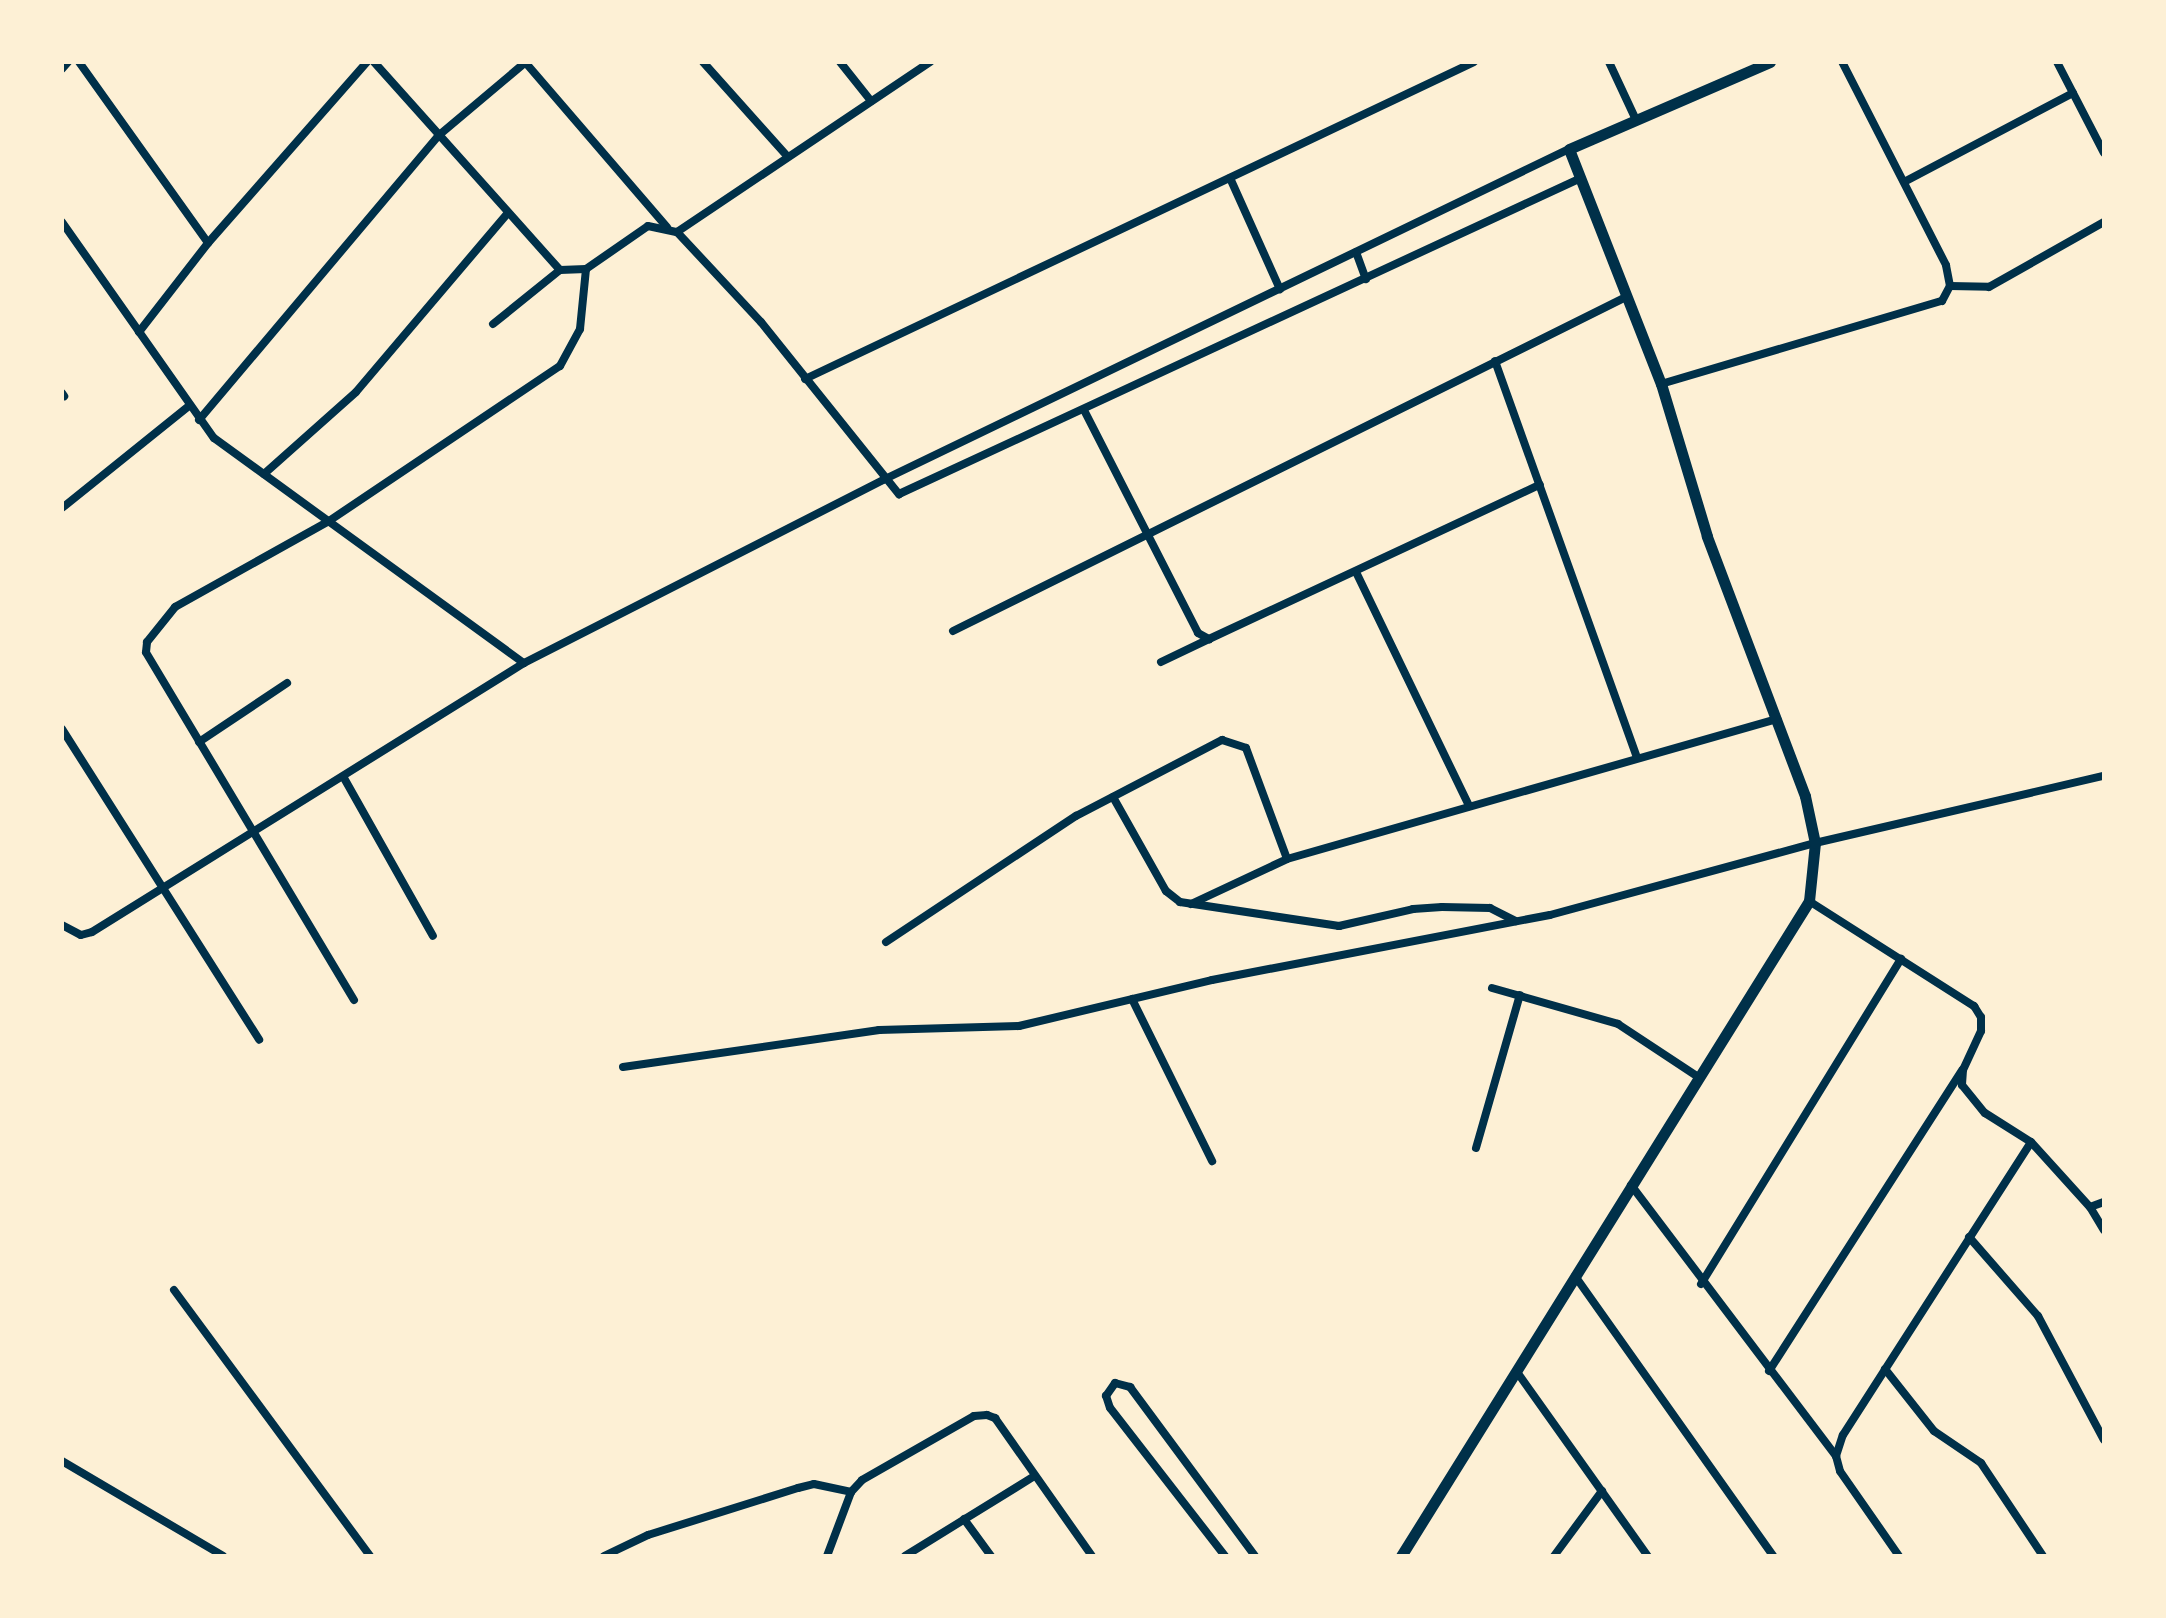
<!DOCTYPE html>
<html>
<head>
<meta charset="utf-8">
<style>
	body { margin:0 }
	#map { position:relative; width:2166px; height:1618px; overflow:hidden; background:#fdf0d5; font-family:"PT Sans Narrow",sans-serif }
	div>[style] { position:absolute }
	.minor>* { height:8px; margin:-4px; padding:0 4px; transform-origin:4px; border-radius:4px; background:#003049 }
	.tertiary>* { height:11px; margin:-5.5px; padding:0 5.5px; transform-origin:5.5px; border-radius:5.5px; background:#003049 }
	span { translate:-50% -50%; white-space:nowrap; text-align:center; line-height:1.15; -webkit-text-stroke:8px #fdf0d5; paint-order:stroke }
	.frame { position:absolute; inset:0; border:64px solid #fdf0d5; pointer-events:none }
</style>
</head>
<body>
<div id="map">
	<div class="minor">
		<i style="left:79px;top:62px;width:222px;rotate:54.5deg"></i>
		<i style="left:374px;top:62px;width:279px;rotate:48.2deg"></i>
		<i style="left:560px;top:270px;width:26px;rotate:-2deg"></i>
		<i style="left:586px;top:269px;width:75px;rotate:-34.7deg"></i>
		<i style="left:648px;top:226px;width:30px;rotate:12deg"></i>
		<i style="left:677px;top:232px;width:123px;rotate:47deg"></i>
		<i style="left:761px;top:322px;width:221px;rotate:51.3deg"></i>
		<i style="left:899px;top:494px;width:749px;rotate:-24.86deg"></i>
		<i style="left:525px;top:62px;width:218px;rotate:49.3deg"></i>
		<i style="left:703px;top:62px;width:127px;rotate:48.2deg"></i>
		<i style="left:840px;top:62px;width:50px;rotate:51.5deg"></i>
		<i style="left:1609px;top:62px;width:64px;rotate:65deg"></i>
		<i style="left:2057px;top:62px;width:102px;rotate:62.7deg"></i>
		<i style="left:62px;top:69px;width:9px;rotate:-49deg"></i>
		<i style="left:1230px;top:178px;width:122px;rotate:65.8deg"></i>
		<i style="left:1904px;top:182px;width:191px;rotate:-27.8deg"></i>
		<i style="left:62px;top:222px;width:264px;rotate:54.9deg"></i>
		<i style="left:214px;top:438px;width:383px;rotate:36deg"></i>
		<i style="left:677px;top:232px;width:305px;rotate:-33.9deg"></i>
		<i style="left:1356px;top:252px;width:29px;rotate:70deg"></i>
		<i style="left:1950px;top:286px;width:39px;rotate:1deg"></i>
		<i style="left:1989px;top:287px;width:132px;rotate:-29.5deg"></i>
		<i style="left:493px;top:324px;width:86px;rotate:-38.9deg"></i>
		<i style="left:139px;top:332px;width:113px;rotate:-52.2deg"></i>
		<i style="left:208px;top:243px;width:241px;rotate:-48.7deg"></i>
		<i style="left:1495px;top:361px;width:421px;rotate:70.3deg"></i>
		<i style="left:805px;top:379px;width:740px;rotate:-25.35deg"></i>
		<i style="left:1661px;top:384px;width:293px;rotate:-16.5deg"></i>
		<i style="left:1942px;top:301px;width:17px;rotate:-62deg"></i>
		<i style="left:1950px;top:286px;width:21px;rotate:-101deg"></i>
		<i style="left:1946px;top:265px;width:228px;rotate:-117.1deg"></i>
		<i style="left:62px;top:393px;width:4px;rotate:56deg"></i>
		<i style="left:1085px;top:412px;width:248px;rotate:62.9deg"></i>
		<i style="left:1198px;top:633px;width:13px;rotate:29deg"></i>
		<i style="left:1209px;top:639px;width:365px;rotate:-25deg"></i>
		<i style="left:199px;top:420px;width:371px;rotate:-49.9deg"></i>
		<i style="left:438px;top:136px;width:115px;rotate:-40.1deg"></i>
		<i style="left:264px;top:474px;width:123px;rotate:-41.7deg"></i>
		<i style="left:356px;top:392px;width:233px;rotate:-49.7deg"></i>
		<i style="left:62px;top:508px;width:163px;rotate:-38.8deg"></i>
		<i style="left:1356px;top:572px;width:260px;rotate:64.2deg"></i>
		<i style="left:953px;top:631px;width:751px;rotate:-26.39deg"></i>
		<i style="left:1161px;top:662px;width:53px;rotate:-25.6deg"></i>
		<i style="left:62px;top:729px;width:368px;rotate:57.6deg"></i>
		<i style="left:199px;top:742px;width:106px;rotate:-33.8deg"></i>
		<i style="left:344px;top:778px;width:181px;rotate:60.6deg"></i>
		<i style="left:1113px;top:797px;width:108px;rotate:60.6deg"></i>
		<i style="left:1166px;top:891px;width:18px;rotate:38deg"></i>
		<i style="left:1180px;top:902px;width:161px;rotate:8.6deg"></i>
		<i style="left:1339px;top:926px;width:76px;rotate:-12.9deg"></i>
		<i style="left:1413px;top:909px;width:29px;rotate:-4deg"></i>
		<i style="left:1442px;top:907px;width:48px;rotate:1.2deg"></i>
		<i style="left:1490px;top:908px;width:29px;rotate:27deg"></i>
		<i style="left:1809px;top:901px;width:196px;rotate:32.5deg"></i>
		<i style="left:1974px;top:1006px;width:13px;rotate:58deg"></i>
		<i style="left:1981px;top:1017px;width:14px;rotate:90deg"></i>
		<i style="left:1981px;top:1031px;width:43px;rotate:114.8deg"></i>
		<i style="left:1963px;top:1070px;width:15px;rotate:94deg"></i>
		<i style="left:1962px;top:1085px;width:36px;rotate:51deg"></i>
		<i style="left:1985px;top:1113px;width:54px;rotate:32.2deg"></i>
		<i style="left:1191px;top:904px;width:106px;rotate:-25.1deg"></i>
		<i style="left:1287px;top:859px;width:510px;rotate:-15.95deg"></i>
		<i style="left:62px;top:925px;width:21px;rotate:28deg"></i>
		<i style="left:81px;top:935px;width:11px;rotate:-15deg"></i>
		<i style="left:92px;top:932px;width:509px;rotate:-31.91deg"></i>
		<i style="left:524px;top:663px;width:403px;rotate:-27deg"></i>
		<i style="left:883px;top:480px;width:762px;rotate:-25.76deg"></i>
		<i style="left:886px;top:942px;width:228px;rotate:-33.6deg"></i>
		<i style="left:1076px;top:816px;width:165px;rotate:-27.5deg"></i>
		<i style="left:1222px;top:740px;width:25px;rotate:18deg"></i>
		<i style="left:1246px;top:748px;width:118px;rotate:69.7deg"></i>
		<i style="left:1492px;top:988px;width:131px;rotate:15.9deg"></i>
		<i style="left:1618px;top:1024px;width:95px;rotate:33.4deg"></i>
		<i style="left:1132px;top:999px;width:181px;rotate:63.7deg"></i>
		<i style="left:354px;top:1000px;width:405px;rotate:-120.9deg"></i>
		<i style="left:146px;top:652px;width:10px;rotate:-84deg"></i>
		<i style="left:147px;top:642px;width:45px;rotate:-51.3deg"></i>
		<i style="left:175px;top:607px;width:176px;rotate:-29.2deg"></i>
		<i style="left:329px;top:521px;width:278px;rotate:-33.9deg"></i>
		<i style="left:560px;top:366px;width:42px;rotate:-61.6deg"></i>
		<i style="left:580px;top:329px;width:60px;rotate:-84.3deg"></i>
		<i style="left:623px;top:1067px;width:259px;rotate:-8.2deg"></i>
		<i style="left:879px;top:1030px;width:140px;rotate:-1.6deg"></i>
		<i style="left:1019px;top:1026px;width:198px;rotate:-13.4deg"></i>
		<i style="left:1212px;top:980px;width:344px;rotate:-10.9deg"></i>
		<i style="left:1550px;top:915px;width:275px;rotate:-15.2deg"></i>
		<i style="left:1815px;top:843px;width:297px;rotate:-13.1deg"></i>
		<i style="left:1476px;top:1148px;width:159px;rotate:-74deg"></i>
		<i style="left:1631px;top:1185px;width:340px;rotate:52.9deg"></i>
		<i style="left:2090px;top:1207px;width:15px;rotate:-20deg"></i>
		<i style="left:1969px;top:1237px;width:105px;rotate:48.9deg"></i>
		<i style="left:2038px;top:1316px;width:140px;rotate:62deg"></i>
		<i style="left:1575px;top:1276px;width:343px;rotate:54.7deg"></i>
		<i style="left:1701px;top:1284px;width:382px;rotate:-58.4deg"></i>
		<i style="left:174px;top:1290px;width:330px;rotate:53.6deg"></i>
		<i style="left:1885px;top:1369px;width:79px;rotate:51.7deg"></i>
		<i style="left:1934px;top:1431px;width:57px;rotate:34.2deg"></i>
		<i style="left:1981px;top:1463px;width:112px;rotate:56.3deg"></i>
		<i style="left:1769px;top:1371px;width:358px;rotate:-57.3deg"></i>
		<i style="left:1517px;top:1372px;width:226px;rotate:54.6deg"></i>
		<i style="left:62px;top:1461px;width:187px;rotate:30.5deg"></i>
		<i style="left:964px;top:1519px;width:46px;rotate:53.9deg"></i>
		<i style="left:604px;top:1556px;width:49px;rotate:-25.5deg"></i>
		<i style="left:648px;top:1535px;width:157px;rotate:-17.4deg"></i>
		<i style="left:798px;top:1488px;width:16px;rotate:-14deg"></i>
		<i style="left:814px;top:1484px;width:38px;rotate:12deg"></i>
		<i style="left:827px;top:1556px;width:68px;rotate:-69.4deg"></i>
		<i style="left:851px;top:1492px;width:16px;rotate:-47deg"></i>
		<i style="left:862px;top:1480px;width:129px;rotate:-29.7deg"></i>
		<i style="left:974px;top:1416px;width:13px;rotate:-4deg"></i>
		<i style="left:987px;top:1415px;width:9px;rotate:21deg"></i>
		<i style="left:995px;top:1418px;width:169px;rotate:54.9deg"></i>
		<i style="left:905px;top:1556px;width:150px;rotate:-31.7deg"></i>
		<i style="left:1225px;top:1556px;width:187px;rotate:-127.8deg"></i>
		<i style="left:1110px;top:1408px;width:13px;rotate:-108deg"></i>
		<i style="left:1106px;top:1396px;width:16px;rotate:-55deg"></i>
		<i style="left:1115px;top:1383px;width:16px;rotate:15deg"></i>
		<i style="left:1130px;top:1387px;width:210px;rotate:53.5deg"></i>
		<i style="left:1554px;top:1556px;width:81px;rotate:-53.6deg"></i>
		<i style="left:1899px;top:1556px;width:103px;rotate:-124.8deg"></i>
		<i style="left:1840px;top:1471px;width:16px;rotate:-105deg"></i>
		<i style="left:1836px;top:1456px;width:22px;rotate:-72deg"></i>
		<i style="left:1843px;top:1435px;width:348px;rotate:-57.3deg"></i>
		<i style="left:2031px;top:1142px;width:88px;rotate:47.8deg"></i>
		<i style="left:2090px;top:1207px;width:27px;rotate:59deg"></i>
	</div>
	<div class="tertiary">
		<i style="left:1401px;top:1556px;width:772px;rotate:-58.08deg"></i>
		<i style="left:1809px;top:901px;width:58px;rotate:-84.1deg"></i>
		<i style="left:1815px;top:843px;width:48px;rotate:-102deg"></i>
		<i style="left:1805px;top:796px;width:278px;rotate:-110.7deg"></i>
		<i style="left:1707px;top:536px;width:159px;rotate:-106.8deg"></i>
		<i style="left:1661px;top:384px;width:252px;rotate:-111.4deg"></i>
		<i style="left:1569px;top:149px;width:219px;rotate:-23.4deg"></i>
	</div>
	<div class="frame"></div>
</div>
</body>
</html>
